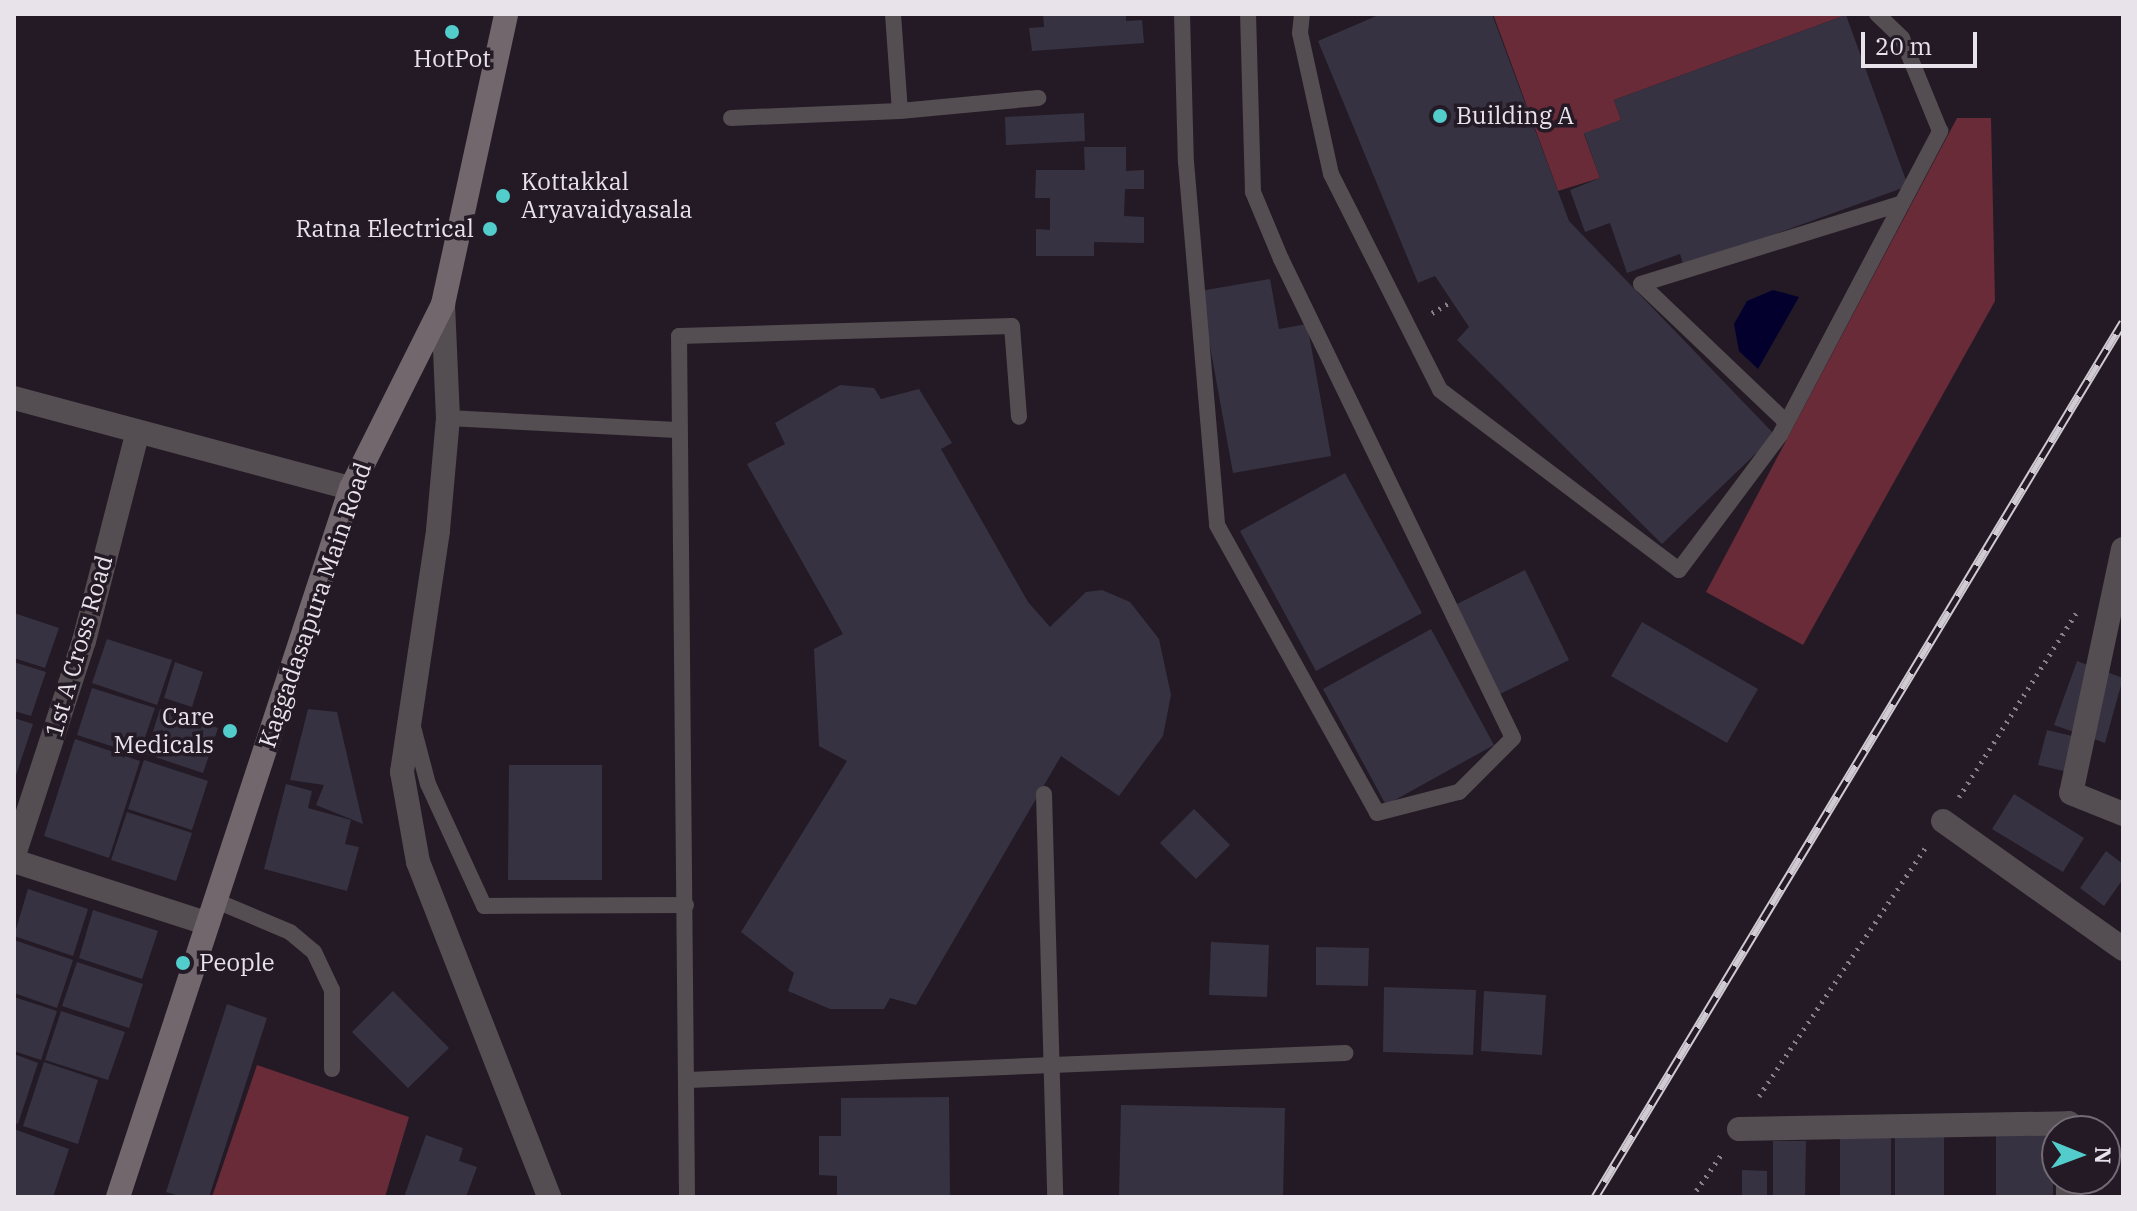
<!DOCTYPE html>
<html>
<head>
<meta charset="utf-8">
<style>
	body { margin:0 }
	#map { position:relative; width:2137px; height:1211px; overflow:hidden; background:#231a25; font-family:"IBM Plex Serif",serif }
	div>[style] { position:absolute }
	.green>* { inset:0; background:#692b37 }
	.water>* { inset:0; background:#03002e }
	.building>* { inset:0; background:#363241 }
	.path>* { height:5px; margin-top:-2.5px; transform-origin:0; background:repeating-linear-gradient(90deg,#877f89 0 2px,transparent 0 8px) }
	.service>* { height:16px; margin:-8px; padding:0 8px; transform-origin:8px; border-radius:8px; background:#544d51 }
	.minor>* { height:24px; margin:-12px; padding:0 12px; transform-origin:12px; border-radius:12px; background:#544d51 }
	.secondary>* { height:24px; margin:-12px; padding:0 12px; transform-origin:12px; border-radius:12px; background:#73676e }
	.rail>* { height:9px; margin-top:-4.5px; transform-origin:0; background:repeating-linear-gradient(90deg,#231a25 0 18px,#d0cad2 0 36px); box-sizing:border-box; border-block:2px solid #d0cad2 }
	.dots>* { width:22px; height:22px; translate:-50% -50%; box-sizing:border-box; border:4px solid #231a25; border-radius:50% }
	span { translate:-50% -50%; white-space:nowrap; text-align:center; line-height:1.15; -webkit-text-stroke:7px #231a25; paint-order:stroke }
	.poi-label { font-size:24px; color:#e8e2ea }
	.left { translate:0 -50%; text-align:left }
	.right { translate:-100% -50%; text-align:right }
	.street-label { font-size:24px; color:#e8e2ea }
	.frame { position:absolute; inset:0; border:16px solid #e8e2ea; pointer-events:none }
	.north { position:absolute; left:2041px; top:1115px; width:80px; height:80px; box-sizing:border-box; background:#231a25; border:2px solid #726a74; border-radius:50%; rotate:91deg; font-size:22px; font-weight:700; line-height:32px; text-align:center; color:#e8e2ea }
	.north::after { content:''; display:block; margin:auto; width:28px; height:36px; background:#52cdcc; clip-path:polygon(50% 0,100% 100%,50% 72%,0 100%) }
	.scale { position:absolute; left:1861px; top:32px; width:116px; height:36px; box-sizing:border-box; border:4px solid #e8e2ea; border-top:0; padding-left:10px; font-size:24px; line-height:28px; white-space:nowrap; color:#e8e2ea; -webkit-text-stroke:6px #231a25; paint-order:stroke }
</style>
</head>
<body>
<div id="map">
	<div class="green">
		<i style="clip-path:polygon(1493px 14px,1833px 14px,1846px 15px,1614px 100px,1621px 120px,1584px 134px,1600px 178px,1558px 191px)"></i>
		<i style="clip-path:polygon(1957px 118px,1991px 118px,1995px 301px,1803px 645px,1706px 592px)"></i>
		<i style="clip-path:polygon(257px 1065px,409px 1117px,385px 1197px,212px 1197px)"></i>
	</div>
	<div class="water">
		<i style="clip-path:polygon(1773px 290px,1799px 297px,1758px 369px,1739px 351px,1734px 324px,1747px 301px)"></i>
	</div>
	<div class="building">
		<i style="clip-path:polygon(1043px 14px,1126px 14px,1126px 21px,1142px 20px,1144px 43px,1032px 51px,1029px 28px,1044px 27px)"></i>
		<i style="clip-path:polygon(1381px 14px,1492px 14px,1569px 221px,1775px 435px,1662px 544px,1457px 340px,1469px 327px,1435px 276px,1418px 283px,1318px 41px)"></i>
		<i style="clip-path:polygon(1846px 15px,1908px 186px,1684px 267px,1680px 254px,1627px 273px,1610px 223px,1585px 232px,1570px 190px,1600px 178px,1584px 133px,1621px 120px,1614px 100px)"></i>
		<i style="clip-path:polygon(1084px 113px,1085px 141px,1006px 145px,1005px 117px)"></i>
		<i style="clip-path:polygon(1084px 147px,1126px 147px,1126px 171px,1144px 170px,1144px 189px,1125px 189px,1124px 216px,1144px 217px,1144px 243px,1094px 242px,1094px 256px,1036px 256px,1036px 229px,1050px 230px,1050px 198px,1035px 198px,1036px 170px,1085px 170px)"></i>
		<i style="clip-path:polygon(1270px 279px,1279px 329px,1307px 324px,1331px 456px,1233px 473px,1200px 291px)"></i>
		<i style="clip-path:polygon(840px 385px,874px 388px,881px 399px,919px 389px,952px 443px,941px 449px,1028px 602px,1050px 627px,1086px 592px,1102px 590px,1130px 602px,1159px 639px,1171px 695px,1163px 736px,1119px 796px,1061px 756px,916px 1005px,890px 998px,884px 1009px,830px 1009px,788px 991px,794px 973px,741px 932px,847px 761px,819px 746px,814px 649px,843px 634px,747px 464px,785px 444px,775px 423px)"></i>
		<i style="clip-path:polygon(1345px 473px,1422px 613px,1316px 671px,1240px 531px)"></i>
		<i style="clip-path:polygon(1525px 570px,1569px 660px,1500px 694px,1457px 604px)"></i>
		<i style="clip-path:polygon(14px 613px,59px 628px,45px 668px,14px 658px)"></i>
		<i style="clip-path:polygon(1642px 622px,1758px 689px,1727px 743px,1611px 676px)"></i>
		<i style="clip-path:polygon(1431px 629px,1494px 745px,1386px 805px,1323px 689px)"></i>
		<i style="clip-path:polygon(107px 639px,172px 660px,157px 705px,92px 683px)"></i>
		<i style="clip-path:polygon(2077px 661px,2123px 678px,2105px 743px,2054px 725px)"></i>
		<i style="clip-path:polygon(14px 662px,46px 672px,31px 716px,14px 711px)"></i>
		<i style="clip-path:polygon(175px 662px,203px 672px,192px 707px,164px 698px)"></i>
		<i style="clip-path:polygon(92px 688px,155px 708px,139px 755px,77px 735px)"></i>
		<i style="clip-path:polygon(160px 709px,218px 728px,203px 773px,146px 754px)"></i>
		<i style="clip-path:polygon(308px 709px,337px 712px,363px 824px,316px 805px,324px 785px,290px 780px)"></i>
		<i style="clip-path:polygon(14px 718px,33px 724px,16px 775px,14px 774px)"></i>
		<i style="clip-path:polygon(2047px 730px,2089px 740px,2081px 775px,2038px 765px)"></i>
		<i style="clip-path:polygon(75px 739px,140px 761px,109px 858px,44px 836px)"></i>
		<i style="clip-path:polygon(144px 760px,208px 781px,192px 830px,128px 809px)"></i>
		<i style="clip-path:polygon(509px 765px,602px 765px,602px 880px,508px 880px)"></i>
		<i style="clip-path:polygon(286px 784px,312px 791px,308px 808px,351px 820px,345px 844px,359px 847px,347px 891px,264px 869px)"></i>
		<i style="clip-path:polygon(2014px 794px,2084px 838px,2063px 872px,1992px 829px)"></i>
		<i style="clip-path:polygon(1194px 809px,1230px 845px,1196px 879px,1160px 843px)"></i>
		<i style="clip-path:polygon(127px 812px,192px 833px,176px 881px,111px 860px)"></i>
		<i style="clip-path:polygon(2106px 851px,2123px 864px,2123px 879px,2104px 906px,2080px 888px)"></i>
		<i style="clip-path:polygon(28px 889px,88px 909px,73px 956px,14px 936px)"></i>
		<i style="clip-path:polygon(93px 910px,158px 931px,142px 979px,79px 958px)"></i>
		<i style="clip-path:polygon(14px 940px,73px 960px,57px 1008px,14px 993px)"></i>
		<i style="clip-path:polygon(1211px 942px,1269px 945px,1267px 997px,1209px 995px)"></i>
		<i style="clip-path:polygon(1316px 947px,1369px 948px,1368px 986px,1316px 985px)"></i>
		<i style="clip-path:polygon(77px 962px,143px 984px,129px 1028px,62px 1006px)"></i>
		<i style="clip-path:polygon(1384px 987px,1476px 990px,1473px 1055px,1383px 1052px)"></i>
		<i style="clip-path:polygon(393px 991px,449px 1048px,408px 1088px,352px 1032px)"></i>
		<i style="clip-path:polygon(1484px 991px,1546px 995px,1542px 1055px,1481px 1051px)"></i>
		<i style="clip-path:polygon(14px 997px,57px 1011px,41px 1060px,14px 1051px)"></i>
		<i style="clip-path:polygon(227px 1004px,267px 1018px,209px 1197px,182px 1197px,166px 1192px)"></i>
		<i style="clip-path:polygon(61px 1011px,125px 1032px,108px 1080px,45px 1060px)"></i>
		<i style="clip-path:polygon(14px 1054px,38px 1063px,18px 1124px,14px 1122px)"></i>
		<i style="clip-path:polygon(44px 1062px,98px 1080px,78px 1144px,23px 1126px)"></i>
		<i style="clip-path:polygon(949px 1097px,950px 1197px,837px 1197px,837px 1176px,819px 1175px,819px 1136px,841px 1136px,841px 1098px)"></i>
		<i style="clip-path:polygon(1121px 1105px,1285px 1108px,1283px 1197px,1119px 1197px)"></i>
		<i style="clip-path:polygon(14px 1129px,69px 1149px,53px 1197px,14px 1197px)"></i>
		<i style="clip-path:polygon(1996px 1132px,2053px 1132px,2053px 1197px,1996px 1197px)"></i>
		<i style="clip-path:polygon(426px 1135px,463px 1148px,459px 1161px,477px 1167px,466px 1197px,404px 1197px)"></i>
		<i style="clip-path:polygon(1895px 1135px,1944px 1135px,1944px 1197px,1895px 1197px)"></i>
		<i style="clip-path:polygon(1840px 1138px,1891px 1138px,1891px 1197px,1840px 1197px)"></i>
		<i style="clip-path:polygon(1773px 1141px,1806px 1141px,1805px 1197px,1773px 1197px)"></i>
		<i style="clip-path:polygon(1742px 1170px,1767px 1171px,1767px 1197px,1742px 1197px)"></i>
	</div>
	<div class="path">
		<i style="left:1432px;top:313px;width:23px;rotate:-31deg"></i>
		<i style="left:1959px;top:797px;width:218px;rotate:-57.5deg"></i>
		<i style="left:1759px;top:1096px;width:302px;rotate:-56.2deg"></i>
		<i style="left:1692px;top:1197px;width:51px;rotate:-55.4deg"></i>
	</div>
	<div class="service">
		<i style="left:893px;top:14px;width:97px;rotate:85.9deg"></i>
		<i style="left:900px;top:111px;width:139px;rotate:-5.4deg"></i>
		<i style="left:1182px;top:14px;width:148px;rotate:88.5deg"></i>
		<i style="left:1186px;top:162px;width:364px;rotate:85.1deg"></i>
		<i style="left:1217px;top:525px;width:329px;rotate:60.9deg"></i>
		<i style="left:1377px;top:813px;width:85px;rotate:-14.4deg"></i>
		<i style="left:1459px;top:792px;width:76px;rotate:-45deg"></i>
		<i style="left:1513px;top:738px;width:532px;rotate:-115.84deg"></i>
		<i style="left:1281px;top:259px;width:73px;rotate:-112.7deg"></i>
		<i style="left:1253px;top:192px;width:178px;rotate:-91.6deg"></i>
		<i style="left:1302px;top:14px;width:19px;rotate:96deg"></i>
		<i style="left:1300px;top:33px;width:144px;rotate:77.6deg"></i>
		<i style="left:1331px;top:174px;width:242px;rotate:63.2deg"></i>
		<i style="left:1440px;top:390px;width:299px;rotate:37deg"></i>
		<i style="left:1679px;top:570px;width:169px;rotate:-53.2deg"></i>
		<i style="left:1780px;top:435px;width:344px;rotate:-62.2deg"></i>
		<i style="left:1940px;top:131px;width:100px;rotate:-112.2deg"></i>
		<i style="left:1902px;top:38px;width:35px;rotate:-136deg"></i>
		<i style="left:731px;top:118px;width:169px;rotate:-2.4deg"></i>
		<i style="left:448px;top:418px;width:229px;rotate:3deg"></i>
		<i style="left:1786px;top:422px;width:200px;rotate:-136.4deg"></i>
		<i style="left:1641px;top:284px;width:273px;rotate:-17.2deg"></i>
		<i style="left:413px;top:727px;width:59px;rotate:75.3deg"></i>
		<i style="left:428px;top:784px;width:134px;rotate:65.3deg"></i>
		<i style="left:484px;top:906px;width:202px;rotate:-0.3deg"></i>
		<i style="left:1044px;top:794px;width:403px;rotate:88.4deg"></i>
		<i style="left:214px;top:900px;width:82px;rotate:22.8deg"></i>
		<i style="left:290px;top:932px;width:31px;rotate:40deg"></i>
		<i style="left:314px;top:952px;width:42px;rotate:64.7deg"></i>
		<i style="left:332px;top:990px;width:79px;rotate:90deg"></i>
		<i style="left:688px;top:1080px;width:658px;rotate:-2.35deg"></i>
		<i style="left:687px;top:1197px;width:861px;rotate:-90.53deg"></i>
		<i style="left:679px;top:336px;width:333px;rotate:-1.7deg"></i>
		<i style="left:1012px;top:326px;width:91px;rotate:85.6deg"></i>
	</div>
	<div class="minor">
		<i style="left:443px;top:304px;width:114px;rotate:87.5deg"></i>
		<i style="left:448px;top:418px;width:113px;rotate:95.1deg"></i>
		<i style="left:438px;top:531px;width:244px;rotate:98.5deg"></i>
		<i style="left:402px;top:772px;width:91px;rotate:79.9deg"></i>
		<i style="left:418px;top:862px;width:360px;rotate:68.6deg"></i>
		<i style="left:14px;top:398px;width:349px;rotate:15deg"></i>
		<i style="left:2123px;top:549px;width:249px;rotate:102deg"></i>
		<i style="left:2071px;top:793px;width:56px;rotate:22deg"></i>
		<i style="left:1943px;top:821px;width:221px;rotate:35.4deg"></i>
		<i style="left:14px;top:855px;width:225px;rotate:-71.9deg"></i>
		<i style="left:84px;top:641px;width:213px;rotate:-75.6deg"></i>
		<i style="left:14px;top:861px;width:202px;rotate:17.9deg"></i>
		<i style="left:1739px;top:1129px;width:330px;rotate:-1deg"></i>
		<i style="left:2069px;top:1123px;width:8px;rotate:90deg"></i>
		<i style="left:2068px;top:1197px;width:18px;rotate:-90deg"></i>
	</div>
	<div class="secondary">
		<i style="left:118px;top:1197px;width:746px;rotate:-71.81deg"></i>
		<i style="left:351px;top:488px;width:206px;rotate:-63.4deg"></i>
		<i style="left:443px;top:304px;width:297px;rotate:-77.7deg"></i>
	</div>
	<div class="rail">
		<i style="left:1595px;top:1197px;width:1022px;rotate:-58.89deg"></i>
	</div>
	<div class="dots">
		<i style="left:452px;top:32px;background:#52cdcc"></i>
		<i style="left:1440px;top:116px;background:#52cdcc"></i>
		<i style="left:503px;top:196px;background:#52cdcc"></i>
		<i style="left:490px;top:229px;background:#52cdcc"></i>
		<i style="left:230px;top:731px;background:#52cdcc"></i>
		<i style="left:183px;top:963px;background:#52cdcc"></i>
	</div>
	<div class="poi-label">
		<span style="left:452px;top:59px">HotPot</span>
		<span class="left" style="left:1456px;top:116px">Building A</span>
		<span class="left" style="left:521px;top:196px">Kottakkal<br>Aryavaidyasala</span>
		<span class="right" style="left:474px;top:229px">Ratna Electrical</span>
		<span class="right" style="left:214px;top:731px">Care<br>Medicals</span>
		<span class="left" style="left:199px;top:963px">People</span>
	</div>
	<div class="street-label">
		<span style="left:315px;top:605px;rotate:-71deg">Kaggadasapura Main Road</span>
		<span style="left:79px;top:646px;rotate:-74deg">1st A Cross Road</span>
	</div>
	<div class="frame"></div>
	<div class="north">N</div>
	<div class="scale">20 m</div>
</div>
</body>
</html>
